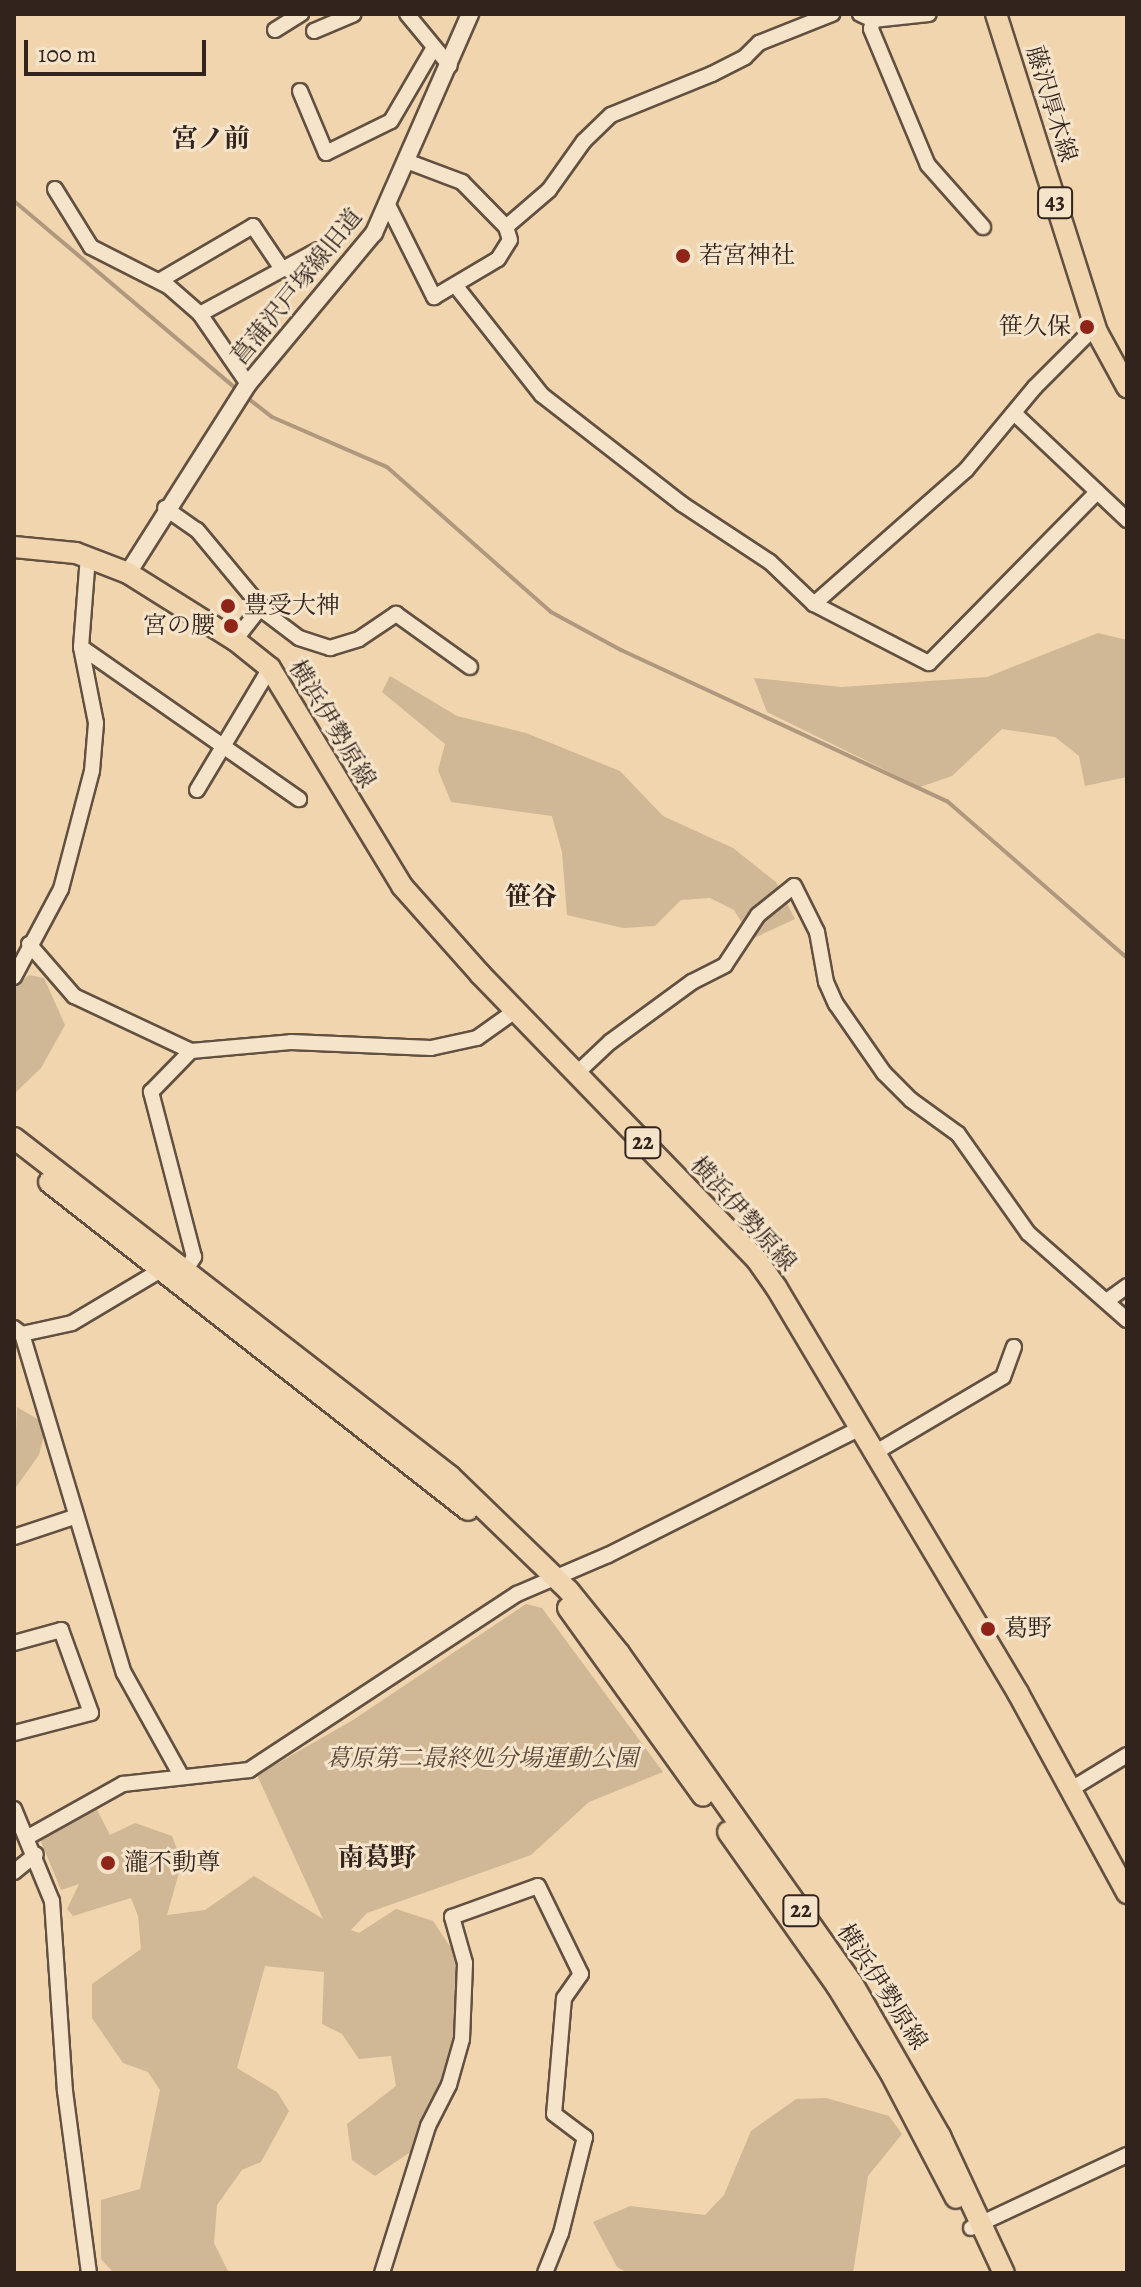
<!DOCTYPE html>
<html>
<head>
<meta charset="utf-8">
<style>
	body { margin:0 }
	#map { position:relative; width:1141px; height:2287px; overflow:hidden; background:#f0d5ae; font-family:Alegreya,"Noto Serif JP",serif }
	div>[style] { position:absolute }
	.green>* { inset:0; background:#d0b795 }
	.stream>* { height:4px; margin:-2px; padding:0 2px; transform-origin:2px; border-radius:2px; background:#af987d }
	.roads { filter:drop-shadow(2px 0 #625041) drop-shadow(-2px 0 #625041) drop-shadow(0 2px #625041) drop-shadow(0 -2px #625041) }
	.minor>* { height:14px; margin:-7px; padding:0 7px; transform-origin:7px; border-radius:7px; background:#f5e4ca }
	.tertiary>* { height:16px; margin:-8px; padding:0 8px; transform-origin:8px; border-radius:8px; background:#f5e4ca }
	.primary>* { height:20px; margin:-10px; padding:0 10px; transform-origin:10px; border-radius:10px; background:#f0d5ae }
	.dots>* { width:22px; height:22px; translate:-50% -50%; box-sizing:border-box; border:4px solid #f5e4ca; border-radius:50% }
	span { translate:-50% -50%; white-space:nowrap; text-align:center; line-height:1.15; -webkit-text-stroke:6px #f5e4ca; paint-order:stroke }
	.shield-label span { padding:2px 6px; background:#f5e4ca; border:2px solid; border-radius:6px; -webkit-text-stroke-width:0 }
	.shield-label { font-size:22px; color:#32231d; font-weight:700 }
	.street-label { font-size:24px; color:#32231d }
	.poi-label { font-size:24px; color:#32231d }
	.left { translate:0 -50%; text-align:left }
	.right { translate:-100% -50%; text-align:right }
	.park-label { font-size:24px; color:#5a483b; font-style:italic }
	.neighbourhood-label { font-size:26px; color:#32231d; font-weight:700 }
	.frame { position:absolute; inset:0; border:16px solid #32231d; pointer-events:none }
	.scale { position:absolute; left:24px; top:40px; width:182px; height:36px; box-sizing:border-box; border:4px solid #32231d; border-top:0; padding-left:10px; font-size:24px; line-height:28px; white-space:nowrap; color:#32231d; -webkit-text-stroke:6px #f5e4ca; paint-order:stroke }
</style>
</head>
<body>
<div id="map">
	<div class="green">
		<i style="clip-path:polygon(1098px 633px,1127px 640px,1127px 777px,1085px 786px,1079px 756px,1055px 737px,1002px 729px,952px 776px,920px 787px,767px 712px,754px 678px,841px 687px,987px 677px)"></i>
		<i style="clip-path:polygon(390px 676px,457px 716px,526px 733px,620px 771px,663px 816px,733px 848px,776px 882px,795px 919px,752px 939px,734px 910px,710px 898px,681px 900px,655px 926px,623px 928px,567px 915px,562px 852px,552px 816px,451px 802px,438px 770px,445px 744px,382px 692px)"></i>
		<i style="clip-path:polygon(29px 975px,44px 978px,65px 1025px,41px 1068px,14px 1094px,14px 987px)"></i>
		<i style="clip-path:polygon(17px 1407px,39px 1420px,44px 1435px,39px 1455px,14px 1490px)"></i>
		<i style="clip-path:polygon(526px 1604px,542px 1608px,663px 1772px,589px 1802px,531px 1855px,367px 1913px,351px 1930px,359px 1933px,396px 1909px,433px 1921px,451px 1948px,466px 2008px,454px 2059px,412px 2151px,375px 2176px,352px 2160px,347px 2124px,396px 2086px,391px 2056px,359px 2059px,342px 2034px,322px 2024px,324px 1972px,265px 1966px,237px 2068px,277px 2092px,289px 2111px,261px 2162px,242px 2170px,217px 2205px,214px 2243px,229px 2273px,114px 2273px,101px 2259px,101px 2200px,140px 2189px,160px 2090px,148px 2072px,123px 2063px,92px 2018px,92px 1984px,141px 1949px,138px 1916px,131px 1898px,73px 1916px,67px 1909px,79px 1884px,61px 1890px,40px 1839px,96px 1808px,110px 1835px,135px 1823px,172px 1836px,182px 1862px,167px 1915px,205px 1910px,254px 1876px,323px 1919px,257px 1775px,353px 1720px)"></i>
		<i style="clip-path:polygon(826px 2098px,889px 2116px,902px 2134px,868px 2176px,853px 2273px,628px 2273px,617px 2267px,593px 2222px,630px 2206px,705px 2215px,724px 2195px,751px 2131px,796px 2099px)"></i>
	</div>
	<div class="stream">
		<i style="left:14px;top:201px;width:293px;rotate:40.2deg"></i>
		<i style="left:245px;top:396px;width:34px;rotate:38deg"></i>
		<i style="left:272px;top:417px;width:125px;rotate:23.5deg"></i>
		<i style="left:387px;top:467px;width:219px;rotate:41.5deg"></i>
		<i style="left:551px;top:612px;width:80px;rotate:28.5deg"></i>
		<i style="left:621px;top:650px;width:359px;rotate:24.9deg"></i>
		<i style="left:947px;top:801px;width:239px;rotate:41.1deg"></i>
	</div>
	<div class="roads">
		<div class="minor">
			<i style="left:407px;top:14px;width:67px;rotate:50.4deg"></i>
			<i style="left:860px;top:14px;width:14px;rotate:25deg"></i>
			<i style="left:873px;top:20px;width:56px;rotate:-6.1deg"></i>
			<i style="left:873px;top:20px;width:9px;rotate:103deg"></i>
			<i style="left:871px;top:29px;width:147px;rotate:67.3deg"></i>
			<i style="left:928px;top:165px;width:83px;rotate:48.4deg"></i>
			<i style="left:275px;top:30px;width:31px;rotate:-32deg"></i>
			<i style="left:314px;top:31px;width:43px;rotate:-23deg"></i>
			<i style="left:300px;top:91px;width:67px;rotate:67.2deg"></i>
			<i style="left:326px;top:153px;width:72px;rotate:-26.2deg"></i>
			<i style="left:391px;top:121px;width:83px;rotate:-59.7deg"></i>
			<i style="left:409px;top:162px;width:57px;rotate:20.7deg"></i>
			<i style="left:462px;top:182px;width:63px;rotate:45.6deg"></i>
			<i style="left:506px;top:227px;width:57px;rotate:-40.7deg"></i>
			<i style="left:549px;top:190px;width:60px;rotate:-54.5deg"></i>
			<i style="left:584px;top:141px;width:37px;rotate:-44deg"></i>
			<i style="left:611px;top:115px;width:109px;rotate:-22.1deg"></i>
			<i style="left:712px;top:74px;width:37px;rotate:-27deg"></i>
			<i style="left:745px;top:57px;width:20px;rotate:-45deg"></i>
			<i style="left:759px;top:43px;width:79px;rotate:-21.7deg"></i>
			<i style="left:55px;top:189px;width:68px;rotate:58.2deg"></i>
			<i style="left:91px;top:247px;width:86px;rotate:26.9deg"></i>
			<i style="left:168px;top:286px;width:43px;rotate:41.2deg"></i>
			<i style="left:200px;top:314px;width:85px;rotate:55.6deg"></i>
			<i style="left:389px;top:207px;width:101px;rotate:63.4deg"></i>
			<i style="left:434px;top:297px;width:74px;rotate:-30.7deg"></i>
			<i style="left:498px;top:259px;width:22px;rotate:-58deg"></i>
			<i style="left:510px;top:240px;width:14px;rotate:-107deg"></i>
			<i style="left:159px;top:281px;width:109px;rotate:-30.3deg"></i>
			<i style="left:253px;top:226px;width:52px;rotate:56deg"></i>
			<i style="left:455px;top:285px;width:140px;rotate:51.7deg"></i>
			<i style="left:542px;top:395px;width:177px;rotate:37.9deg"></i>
			<i style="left:682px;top:504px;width:105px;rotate:33.4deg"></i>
			<i style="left:770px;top:562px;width:61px;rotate:43.7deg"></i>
			<i style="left:814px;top:604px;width:129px;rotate:27.2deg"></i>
			<i style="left:929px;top:663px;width:240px;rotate:-45.5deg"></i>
			<i style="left:200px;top:314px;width:134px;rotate:-28.5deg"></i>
			<i style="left:1014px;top:413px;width:156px;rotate:43.4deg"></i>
			<i style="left:165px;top:508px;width:39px;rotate:35deg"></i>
			<i style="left:197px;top:530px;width:108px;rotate:50.3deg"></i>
			<i style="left:266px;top:613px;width:41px;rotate:37.1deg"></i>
			<i style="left:299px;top:638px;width:33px;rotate:18deg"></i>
			<i style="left:330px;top:648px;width:30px;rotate:-17deg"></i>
			<i style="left:359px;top:639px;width:45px;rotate:-34deg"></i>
			<i style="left:396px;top:614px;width:91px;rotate:35.6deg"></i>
			<i style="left:814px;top:604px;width:203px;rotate:-41.4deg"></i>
			<i style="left:966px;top:470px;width:108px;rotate:-50.3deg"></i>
			<i style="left:1035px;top:387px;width:85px;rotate:-45deg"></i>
			<i style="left:235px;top:640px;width:42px;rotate:-51.8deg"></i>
			<i style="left:81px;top:647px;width:266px;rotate:34.9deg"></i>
			<i style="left:197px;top:790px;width:142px;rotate:-59.1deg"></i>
			<i style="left:29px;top:944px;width:69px;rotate:49.1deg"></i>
			<i style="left:74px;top:996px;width:129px;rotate:25.2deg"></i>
			<i style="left:14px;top:977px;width:100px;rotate:-61.9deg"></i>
			<i style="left:61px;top:889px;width:122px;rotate:-75.3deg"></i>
			<i style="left:92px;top:771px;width:48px;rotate:-85.2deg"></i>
			<i style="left:96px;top:723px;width:77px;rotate:-101.2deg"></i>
			<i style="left:81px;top:647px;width:91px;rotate:-85.6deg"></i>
			<i style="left:576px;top:1074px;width:47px;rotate:-43.3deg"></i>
			<i style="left:610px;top:1042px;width:102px;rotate:-36.2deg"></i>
			<i style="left:692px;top:982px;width:37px;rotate:-27deg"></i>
			<i style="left:725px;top:965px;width:60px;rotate:-56.6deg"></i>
			<i style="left:758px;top:915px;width:46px;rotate:-38.9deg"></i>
			<i style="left:794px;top:886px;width:51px;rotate:63.4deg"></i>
			<i style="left:817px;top:932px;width:51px;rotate:79.8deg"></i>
			<i style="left:826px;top:982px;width:24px;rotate:66deg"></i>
			<i style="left:836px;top:1004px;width:84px;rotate:55.2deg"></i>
			<i style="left:884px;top:1073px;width:38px;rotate:45deg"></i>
			<i style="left:911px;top:1100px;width:58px;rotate:35.9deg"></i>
			<i style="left:958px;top:1134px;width:121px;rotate:54.7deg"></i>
			<i style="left:1028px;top:1233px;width:132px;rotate:41.3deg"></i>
			<i style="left:185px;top:1271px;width:17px;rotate:-57deg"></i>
			<i style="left:194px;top:1257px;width:171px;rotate:-104.6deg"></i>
			<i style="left:151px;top:1092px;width:57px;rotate:-45.7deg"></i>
			<i style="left:191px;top:1051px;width:100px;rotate:-5.1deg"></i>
			<i style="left:291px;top:1042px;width:140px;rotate:2.5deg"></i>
			<i style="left:431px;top:1048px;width:47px;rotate:-12.3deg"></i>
			<i style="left:477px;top:1038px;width:47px;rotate:-35.4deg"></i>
			<i style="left:1108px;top:1300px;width:24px;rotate:-36deg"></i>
			<i style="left:14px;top:1328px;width:10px;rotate:37deg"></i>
			<i style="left:22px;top:1334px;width:354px;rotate:73.3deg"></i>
			<i style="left:124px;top:1673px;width:119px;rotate:60.9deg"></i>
			<i style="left:22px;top:1334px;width:51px;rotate:-12.4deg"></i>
			<i style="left:72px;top:1323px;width:104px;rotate:-30.8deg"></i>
			<i style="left:876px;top:1452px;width:147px;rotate:-30.6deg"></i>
			<i style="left:1003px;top:1377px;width:32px;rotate:-70deg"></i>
			<i style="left:14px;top:1537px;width:63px;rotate:-18.4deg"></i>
			<i style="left:14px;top:1643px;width:49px;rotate:-15.5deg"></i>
			<i style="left:61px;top:1630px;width:88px;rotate:70.1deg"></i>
			<i style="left:91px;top:1713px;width:80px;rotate:165.4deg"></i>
			<i style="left:1073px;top:1788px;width:63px;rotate:-31.4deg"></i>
			<i style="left:14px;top:1809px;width:100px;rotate:67.6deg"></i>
			<i style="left:52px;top:1901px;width:190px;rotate:86.1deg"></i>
			<i style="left:65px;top:2091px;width:184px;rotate:82.5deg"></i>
			<i style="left:28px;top:1837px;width:109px;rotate:-29.2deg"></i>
			<i style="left:123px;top:1784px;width:127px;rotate:-6.3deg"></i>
			<i style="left:249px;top:1770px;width:321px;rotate:-33.3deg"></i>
			<i style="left:517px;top:1594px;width:99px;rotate:-23.2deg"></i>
			<i style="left:608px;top:1555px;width:284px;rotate:-26.7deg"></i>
			<i style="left:14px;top:1872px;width:28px;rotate:-39deg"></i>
			<i style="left:971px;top:2228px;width:172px;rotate:-25.1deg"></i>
			<i style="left:382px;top:2273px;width:154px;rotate:-72.6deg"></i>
			<i style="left:428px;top:2126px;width:46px;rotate:-62.9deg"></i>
			<i style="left:449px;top:2085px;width:48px;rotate:-74.2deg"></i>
			<i style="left:462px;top:2039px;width:76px;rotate:-87.7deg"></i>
			<i style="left:465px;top:1963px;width:48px;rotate:-105.8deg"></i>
			<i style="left:452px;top:1917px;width:91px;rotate:-19.8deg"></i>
			<i style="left:538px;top:1886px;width:98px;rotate:64deg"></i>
			<i style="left:581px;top:1974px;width:29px;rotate:125deg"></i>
			<i style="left:564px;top:1998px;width:116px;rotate:94.9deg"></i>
			<i style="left:554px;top:2114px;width:39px;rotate:37deg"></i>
			<i style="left:585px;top:2137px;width:99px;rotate:104deg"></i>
			<i style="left:561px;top:2233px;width:43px;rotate:111.8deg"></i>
		</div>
		<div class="tertiary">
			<i style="left:128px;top:573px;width:224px;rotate:-57.6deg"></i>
			<i style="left:248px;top:384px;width:197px;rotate:-50.2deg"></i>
			<i style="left:374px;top:233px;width:239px;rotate:-66.3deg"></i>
		</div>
		<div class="primary">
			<i style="left:996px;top:14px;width:334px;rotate:72.4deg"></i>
			<i style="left:1097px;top:332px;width:63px;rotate:61.4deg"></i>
			<i style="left:14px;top:547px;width:62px;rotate:5.5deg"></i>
			<i style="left:76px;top:553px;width:56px;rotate:21deg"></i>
			<i style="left:128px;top:573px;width:126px;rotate:32.1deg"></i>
			<i style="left:235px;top:640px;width:45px;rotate:38.7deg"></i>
			<i style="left:270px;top:668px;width:255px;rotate:58.8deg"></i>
			<i style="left:402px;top:886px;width:118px;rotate:48.4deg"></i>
			<i style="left:480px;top:974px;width:398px;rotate:45.9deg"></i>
			<i style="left:757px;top:1260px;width:33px;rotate:55deg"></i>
			<i style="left:776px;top:1287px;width:473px;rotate:59.2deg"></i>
			<i style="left:1018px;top:1693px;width:228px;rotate:61.4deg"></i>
			<i style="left:14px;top:1138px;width:552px;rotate:37.78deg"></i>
			<i style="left:450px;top:1476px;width:165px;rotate:44deg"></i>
			<i style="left:569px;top:1591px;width:80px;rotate:51.1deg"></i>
			<i style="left:619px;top:1653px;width:404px;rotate:54.8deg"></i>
			<i style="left:852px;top:1983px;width:177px;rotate:60.1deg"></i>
			<i style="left:940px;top:2136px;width:151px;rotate:65deg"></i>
			<i style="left:49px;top:1182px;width:532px;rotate:38.05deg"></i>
			<i style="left:568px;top:1608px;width:231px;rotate:54.3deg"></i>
			<i style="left:728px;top:1832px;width:189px;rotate:54.7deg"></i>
			<i style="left:837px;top:1986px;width:101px;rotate:58.4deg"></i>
			<i style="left:890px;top:2072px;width:142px;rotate:62.4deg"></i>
		</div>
	</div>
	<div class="dots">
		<i style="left:683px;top:256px;background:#8f2418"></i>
		<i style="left:1087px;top:327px;background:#8f2418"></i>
		<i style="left:228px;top:606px;background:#8f2418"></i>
		<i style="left:231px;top:626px;background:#8f2418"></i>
		<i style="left:988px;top:1629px;background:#8f2418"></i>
		<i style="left:108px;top:1863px;background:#8f2418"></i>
	</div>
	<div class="shield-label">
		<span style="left:1055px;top:203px">43</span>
		<span style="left:643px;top:1143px">22</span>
		<span style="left:801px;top:1911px">22</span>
	</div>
	<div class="street-label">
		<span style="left:1051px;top:104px;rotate:73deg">藤沢厚木線</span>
		<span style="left:297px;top:287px;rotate:-51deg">菖蒲沢戸塚線旧道</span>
		<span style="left:332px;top:724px;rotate:59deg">横浜伊勢原線</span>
		<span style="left:743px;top:1214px;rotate:48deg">横浜伊勢原線</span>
		<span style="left:882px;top:1987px;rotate:57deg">横浜伊勢原線</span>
	</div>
	<div class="poi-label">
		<span class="left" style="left:699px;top:256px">若宮神社</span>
		<span class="right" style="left:1071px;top:327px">笹久保</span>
		<span class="left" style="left:244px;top:606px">豊受大神</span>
		<span class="right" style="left:215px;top:626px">宮の腰</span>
		<span class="left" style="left:1004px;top:1629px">葛野</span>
		<span class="left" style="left:124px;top:1863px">瀧不動尊</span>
	</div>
	<div class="park-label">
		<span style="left:482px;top:1759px">葛原第二最終処分場運動公園</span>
	</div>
	<div class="neighbourhood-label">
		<span style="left:211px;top:139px">宮ノ前</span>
		<span style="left:531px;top:897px">笹谷</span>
		<span style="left:377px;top:1858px">南葛野</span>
	</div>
	<div class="frame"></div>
	<div class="scale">100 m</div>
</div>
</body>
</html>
